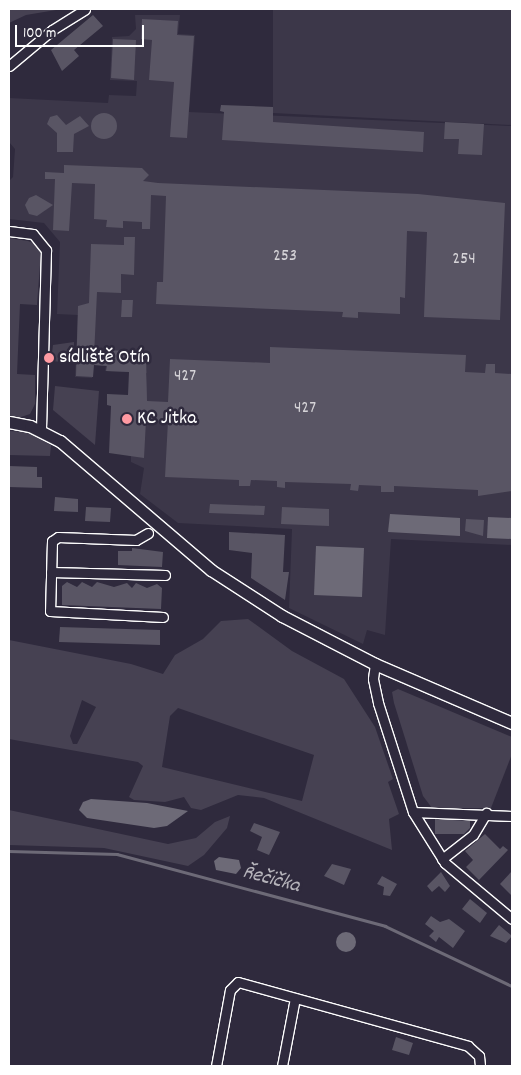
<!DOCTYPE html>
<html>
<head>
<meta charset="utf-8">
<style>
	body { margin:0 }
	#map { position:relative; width:521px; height:1075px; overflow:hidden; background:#2f2a3d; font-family:Dekko,sans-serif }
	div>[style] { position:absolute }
	.built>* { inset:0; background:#3c3749 }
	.green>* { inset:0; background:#464152 }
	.water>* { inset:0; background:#6d6a77 }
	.round { border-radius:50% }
	.stream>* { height:2.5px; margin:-1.25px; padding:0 1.25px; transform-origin:1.25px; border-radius:1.25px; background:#6d6a77 }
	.building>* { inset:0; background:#595564 }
	.roads { filter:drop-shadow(1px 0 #fff) drop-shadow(-1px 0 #fff) drop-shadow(0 1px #fff) drop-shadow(0 -1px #fff) }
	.minor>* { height:9px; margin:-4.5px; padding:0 4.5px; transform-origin:4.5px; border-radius:4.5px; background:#2f2a3d }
	.tertiary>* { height:11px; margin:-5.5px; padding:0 5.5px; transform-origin:5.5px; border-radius:5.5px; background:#2f2a3d }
	.dots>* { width:14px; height:14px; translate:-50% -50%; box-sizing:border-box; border:2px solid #2f2a3d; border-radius:50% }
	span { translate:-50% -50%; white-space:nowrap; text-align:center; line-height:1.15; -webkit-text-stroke:5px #2f2a3d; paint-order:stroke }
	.number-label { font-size:18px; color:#d6d4d8 }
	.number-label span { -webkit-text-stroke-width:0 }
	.poi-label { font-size:20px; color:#fff }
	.left { translate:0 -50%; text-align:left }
	.water-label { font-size:21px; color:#b6b4bb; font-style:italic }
	.frame { position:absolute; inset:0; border:10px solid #fff; pointer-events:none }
	.scale { position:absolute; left:15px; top:25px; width:129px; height:22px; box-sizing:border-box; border:2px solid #fff; border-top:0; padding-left:6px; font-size:15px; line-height:18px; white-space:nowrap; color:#fff; -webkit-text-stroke:4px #2f2a3d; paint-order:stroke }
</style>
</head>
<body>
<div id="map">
	<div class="built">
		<i style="clip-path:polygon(273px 9px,512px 9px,512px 125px,273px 113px)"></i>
		<i style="clip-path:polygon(135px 15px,180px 15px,178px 34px,195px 35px,189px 112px,512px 126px,512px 545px,391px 539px,385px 635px,367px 630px,363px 644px,289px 608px,292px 529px,178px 523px,140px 494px,144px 468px,131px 462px,131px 454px,143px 454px,147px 373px,105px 371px,106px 366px,93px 365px,92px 378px,75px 377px,78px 315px,57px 314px,60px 242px,44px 223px,9px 219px,9px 181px,13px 177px,15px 149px,9px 142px,9px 98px,108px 103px,109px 95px,136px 96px,137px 81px,110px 80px,112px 37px,129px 36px,136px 29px)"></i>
	</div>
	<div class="green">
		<i style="clip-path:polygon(9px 9px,62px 9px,26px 15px,9px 23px)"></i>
		<i style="clip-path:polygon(9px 238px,28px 241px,38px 245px,41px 252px,37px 305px,20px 304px,17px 374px,35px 375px,35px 404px,30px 414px,18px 418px,9px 417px)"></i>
		<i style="clip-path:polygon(74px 342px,74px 363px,51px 361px,53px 345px)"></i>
		<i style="clip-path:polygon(55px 386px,99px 391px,95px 445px,53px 410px)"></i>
		<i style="clip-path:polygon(9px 431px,27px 432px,51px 445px,50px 456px,9px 455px)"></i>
		<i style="clip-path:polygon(evenodd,248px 619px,292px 651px,344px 679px,375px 727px,393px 779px,388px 782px,399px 814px,389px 819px,392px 850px,264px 798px,238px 795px,201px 810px,191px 808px,184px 797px,165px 802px,134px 800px,129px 797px,143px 766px,138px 762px,9px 739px,9px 640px,131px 664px,163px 674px,175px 655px,203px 639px,221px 621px,248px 619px,82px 700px,96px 707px,77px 744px,73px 744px,70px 736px,82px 700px,248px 619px,178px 708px,314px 755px,302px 801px,162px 767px,170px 716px,178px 708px)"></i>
		<i style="clip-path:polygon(398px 689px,512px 737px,512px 754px,491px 808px,432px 808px,423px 796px,394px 703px,392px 692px)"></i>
		<i style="clip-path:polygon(9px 810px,168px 844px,196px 838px,215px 822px,230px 816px,227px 828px,204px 855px,188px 866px,104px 848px,9px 845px)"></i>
	</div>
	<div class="water">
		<i style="clip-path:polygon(390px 514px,460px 518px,460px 536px,388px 532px)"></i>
		<i style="clip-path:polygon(488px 517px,512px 518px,512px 539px,487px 538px)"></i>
		<i style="clip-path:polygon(316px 546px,364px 548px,362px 597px,314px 595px)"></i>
		<i style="clip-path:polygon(91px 799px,147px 803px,188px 811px,167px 826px,154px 828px,87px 818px,79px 810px,83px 802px)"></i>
		<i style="clip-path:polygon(219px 857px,239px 860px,241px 868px,236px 874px,216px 870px,214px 861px)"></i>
		<i class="round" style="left:336px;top:932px;width:20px;height:20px"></i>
	</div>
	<div class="stream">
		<i style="left:9px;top:851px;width:108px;rotate:1.6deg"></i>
		<i style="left:117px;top:854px;width:278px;rotate:15deg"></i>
		<i style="left:385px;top:926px;width:140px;rotate:25.3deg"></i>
	</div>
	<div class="building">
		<i style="clip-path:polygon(93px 15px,103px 26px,74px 50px,79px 56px,62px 71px,51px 50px)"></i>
		<i style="clip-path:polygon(142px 19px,178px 21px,177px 35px,194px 36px,187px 138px,170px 137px,174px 82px,149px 80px,152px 40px,141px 39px)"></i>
		<i style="clip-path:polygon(113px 39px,136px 40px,134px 80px,111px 78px)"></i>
		<i style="clip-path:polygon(221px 105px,273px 107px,273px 122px,424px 132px,423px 152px,222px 140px,224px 112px,220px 111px)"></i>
		<i class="round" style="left:91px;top:113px;width:26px;height:26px"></i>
		<i style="clip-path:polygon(57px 115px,66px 125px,80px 116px,89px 126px,74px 134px,73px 152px,57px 152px,57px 133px,47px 124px,50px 117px)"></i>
		<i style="clip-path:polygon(445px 122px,484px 124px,482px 155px,458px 154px,459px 139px,444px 139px)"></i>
		<i style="clip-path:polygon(64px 165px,142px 168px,149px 175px,143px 181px,158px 183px,418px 194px,505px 203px,500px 320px,424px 317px,427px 232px,407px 231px,405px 298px,400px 297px,400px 314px,358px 312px,358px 318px,342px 317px,343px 312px,156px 304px,157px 282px,163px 282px,166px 196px,151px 195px,150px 229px,142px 229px,142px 222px,123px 221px,123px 228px,106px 227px,107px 220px,94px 219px,95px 184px,72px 183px,69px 231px,53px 230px,55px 179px,45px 179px,45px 172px,64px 173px)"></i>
		<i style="clip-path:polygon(36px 195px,53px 205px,37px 216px,29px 214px,25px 205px,29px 198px)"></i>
		<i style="clip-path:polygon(124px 237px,135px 237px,134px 275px,121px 274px,121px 293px,97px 292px,94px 356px,107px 356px,107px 350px,146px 352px,147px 401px,168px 402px,170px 359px,270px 363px,270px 347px,466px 355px,465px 372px,485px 373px,486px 364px,495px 364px,495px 373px,512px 374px,512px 491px,478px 496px,478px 490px,394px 486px,394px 492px,381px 492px,381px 486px,359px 485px,358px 491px,350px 490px,351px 484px,285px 482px,285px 488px,277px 487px,277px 481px,251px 480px,250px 486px,239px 486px,239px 480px,165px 477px,168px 421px,146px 420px,144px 458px,109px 453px,111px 406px,107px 405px,107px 394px,128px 395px,129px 372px,106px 371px,107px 366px,94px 365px,93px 377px,76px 376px,78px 306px,89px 303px,91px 244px,124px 245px)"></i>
		<i style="clip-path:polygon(122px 300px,133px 300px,132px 317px,121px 317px)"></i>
		<i style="clip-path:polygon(9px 466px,37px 467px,37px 477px,42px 477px,42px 488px,9px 487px)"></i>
		<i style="clip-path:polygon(55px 497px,78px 499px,78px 512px,54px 511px)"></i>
		<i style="clip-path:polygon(210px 504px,265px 506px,264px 515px,209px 513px)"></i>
		<i style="clip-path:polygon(86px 507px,111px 508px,110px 522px,85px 521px)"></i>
		<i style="clip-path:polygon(282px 507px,329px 509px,329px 526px,281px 524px)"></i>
		<i style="clip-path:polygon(466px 519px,484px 520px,483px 536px,465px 531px)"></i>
		<i style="clip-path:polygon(229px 532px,285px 535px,283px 572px,289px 572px,285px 600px,251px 578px,252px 553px,229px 550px)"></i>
		<i style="clip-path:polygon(132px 548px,163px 552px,162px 567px,118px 565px,118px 551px,132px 551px)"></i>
		<i style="clip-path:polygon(67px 582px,77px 587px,82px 582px,92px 587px,97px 582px,114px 587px,127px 583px,132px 588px,136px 583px,147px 588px,157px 584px,162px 588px,161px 609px,62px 605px,62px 586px)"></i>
		<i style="clip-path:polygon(60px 627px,160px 630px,160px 645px,59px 642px)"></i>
		<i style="clip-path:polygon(435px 819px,470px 821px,470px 828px,464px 834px,435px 834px)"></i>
		<i style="clip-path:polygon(254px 823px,280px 832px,269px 855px,257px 850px,262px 837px,250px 831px)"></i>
		<i style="clip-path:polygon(485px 834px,500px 849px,503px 846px,508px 850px,479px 880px,466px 867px,473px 860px,465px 851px)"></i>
		<i style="clip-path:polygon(332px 864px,351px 869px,344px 885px,324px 876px)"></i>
		<i style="clip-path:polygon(512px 871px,512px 896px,500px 884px)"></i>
		<i style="clip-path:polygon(441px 872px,450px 886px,445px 892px,439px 886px,432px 892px,427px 886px)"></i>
		<i style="clip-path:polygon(382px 876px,397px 884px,390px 896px,383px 895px,384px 887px,377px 884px)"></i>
		<i style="clip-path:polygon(470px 899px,487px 913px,480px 923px,462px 909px)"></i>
		<i style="clip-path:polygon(431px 916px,440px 922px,449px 919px,465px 931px,453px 948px,439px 937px,436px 942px,429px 936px,434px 931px,425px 924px)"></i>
		<i style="clip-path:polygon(499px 925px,512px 936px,506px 943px,490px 936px)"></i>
		<i style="clip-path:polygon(396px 1037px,413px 1043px,409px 1055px,392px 1050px)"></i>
	</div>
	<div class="roads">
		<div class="minor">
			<i style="left:9px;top:66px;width:56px;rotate:-39.9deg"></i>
			<i style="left:52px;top:30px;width:39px;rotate:-32deg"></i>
			<i style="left:9px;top:231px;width:24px;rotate:7deg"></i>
			<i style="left:33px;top:234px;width:21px;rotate:51deg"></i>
			<i style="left:46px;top:250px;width:180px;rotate:91.6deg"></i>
			<i style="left:148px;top:533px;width:14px;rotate:150deg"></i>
			<i style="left:136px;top:540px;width:78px;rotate:-177.8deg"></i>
			<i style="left:58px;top:537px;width:7px;rotate:146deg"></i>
			<i style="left:52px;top:541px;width:70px;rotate:91.6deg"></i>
			<i style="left:50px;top:611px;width:113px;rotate:3deg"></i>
			<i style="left:51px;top:572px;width:114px;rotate:1.5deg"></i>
			<i style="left:375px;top:664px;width:15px;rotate:98deg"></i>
			<i style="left:373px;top:679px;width:25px;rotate:78deg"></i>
			<i style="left:378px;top:703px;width:114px;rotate:72.2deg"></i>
			<i style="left:413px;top:812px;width:60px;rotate:57.9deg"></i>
			<i style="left:445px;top:863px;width:87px;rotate:39.9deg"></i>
			<i style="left:413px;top:812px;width:99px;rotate:2.3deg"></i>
			<i style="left:442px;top:859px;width:39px;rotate:-38deg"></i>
			<i style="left:473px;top:835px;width:26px;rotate:-59deg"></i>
			<i style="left:216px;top:1066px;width:77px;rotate:-79.6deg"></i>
			<i style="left:230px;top:990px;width:11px;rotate:-45deg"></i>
			<i style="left:238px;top:982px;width:239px;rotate:15.5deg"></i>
			<i style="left:468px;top:1046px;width:15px;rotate:42deg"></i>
			<i style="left:479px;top:1056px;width:10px;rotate:84deg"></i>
			<i style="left:282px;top:1066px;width:69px;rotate:-79.2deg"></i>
		</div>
		<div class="tertiary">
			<i style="left:9px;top:422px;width:21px;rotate:11deg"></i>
			<i style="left:30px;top:426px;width:34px;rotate:27deg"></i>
			<i style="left:60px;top:441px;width:199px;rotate:40.5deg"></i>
			<i style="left:211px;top:570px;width:85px;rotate:32.9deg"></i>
			<i style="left:282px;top:616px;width:105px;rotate:27.3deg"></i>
			<i style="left:375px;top:664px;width:149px;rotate:23.3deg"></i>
		</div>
	</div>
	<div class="dots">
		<i style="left:49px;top:358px;background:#ff9aa2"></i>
		<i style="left:127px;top:419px;background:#ff9aa2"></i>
	</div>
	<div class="number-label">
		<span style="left:285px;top:257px">253</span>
		<span style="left:464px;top:260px">254</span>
		<span style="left:185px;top:377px">427</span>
		<span style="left:305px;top:409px">427</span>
	</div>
	<div class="poi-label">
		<span class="left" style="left:59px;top:358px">sídliště Otín</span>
		<span class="left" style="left:137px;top:419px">KC Jitka</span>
	</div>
	<div class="water-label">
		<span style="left:271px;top:880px;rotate:15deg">Řečička</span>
	</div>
	<div class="frame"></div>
	<div class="scale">100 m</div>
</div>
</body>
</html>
